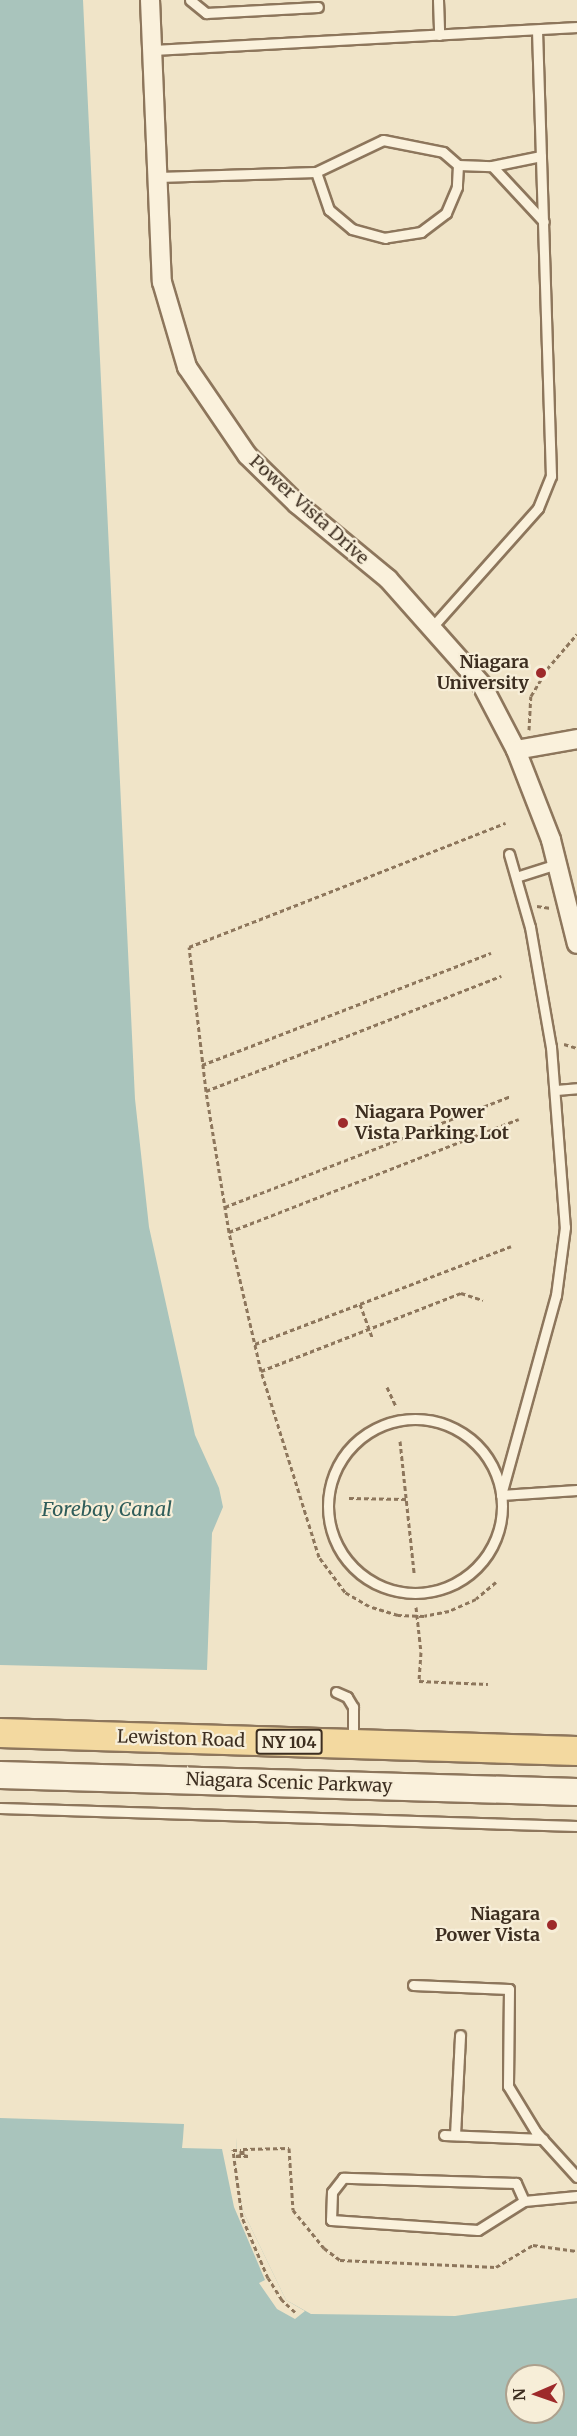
<!DOCTYPE html>
<html>
<head>
<meta charset="utf-8">
<style>
	body { margin:0 }
	#map { position:relative; width:577px; height:2436px; overflow:hidden; background:#f0e4c8; font-family:Merriweather,serif }
	div>[style] { position:absolute }
	.water>* { inset:0; background:#a9c4bc }
	.pier>* { inset:0; background:#f0e4c8 }
	.path>* { height:3px; margin-top:-1.5px; transform-origin:0; background:repeating-linear-gradient(90deg,#8d765c 0 4.5px,transparent 0 7.5px) }
	.roads { filter:drop-shadow(2px 0 #8d765c) drop-shadow(-2px 0 #8d765c) drop-shadow(0 2px #8d765c) drop-shadow(0 -2px #8d765c) }
	.service>* { height:9px; margin:-4.5px; padding:0 4.5px; transform-origin:4.5px; border-radius:4.5px; background:#faf1dc }
	.service>.ring { margin:-4.5px; padding:0; box-sizing:content-box; background:none; border:9px solid #faf1dc; border-radius:50% }
	.minor>* { height:18px; margin:-9px; padding:0 9px; transform-origin:9px; border-radius:9px; background:#faf1dc }
	.secondary>* { height:26px; margin:-13px; padding:0 13px; transform-origin:13px; border-radius:13px; background:#faf1dc }
	.primary>* { height:28px; margin:-14px; padding:0 14px; transform-origin:14px; border-radius:14px; background:#f3d9a0 }
	.dots>* { width:16px; height:16px; translate:-50% -50%; box-sizing:border-box; border:3px solid #f7eed8; border-radius:50% }
	span { translate:-50% -50%; white-space:nowrap; text-align:center; line-height:1.15; -webkit-text-stroke:4.5px #f7eed8; paint-order:stroke }
	.shield-label span { padding:2px 4px; background:#f7eed8; border:2px solid; border-radius:4px; -webkit-text-stroke-width:0 }
	.shield-label { font-size:16px; color:#3d2e20; font-weight:700 }
	.street-label { font-size:18px; color:#3d2e20 }
	.poi-label { font-size:18px; color:#3d2e20; font-weight:700 }
	.right { translate:-100% -50%; text-align:right }
	.left { translate:0 -50%; text-align:left }
	.water-label { font-size:20px; color:#2f5d5a; font-style:italic }
	.north { position:absolute; left:505px; top:2364px; width:60px; height:60px; box-sizing:border-box; background:#f7eed8; border:2px solid #ada18e; border-radius:50%; rotate:268deg; font-size:16px; font-weight:700; line-height:24px; text-align:center; color:#3d2e20 }
	.north::after { content:''; display:block; margin:auto; width:21px; height:27px; background:#9e2a2b; clip-path:polygon(50% 0,100% 100%,50% 72%,0 100%) }
</style>
</head>
<body>
<div id="map">
	<div class="water">
		<i style="clip-path:polygon(0 0,83px 0,135px 1099px,149px 1227px,195px 1435px,219px 1488px,223px 1507px,212px 1533px,207px 1670px,0 1665px)"></i>
		<i style="clip-path:polygon(evenodd,0 2118px,184px 2124px,183px 2138px,237px 2138px,235px 2174px,243px 2211px,286px 2300px,311px 2314px,455px 2316px,577px 2298px,577px 2436px,0 2436px,0 2118px,517px 2376px,553px 2376px,553px 2412px,517px 2412px,517px 2376px)"></i>
	</div>
	<div class="pier">
		<i style="clip-path:polygon(183px 2138px,237px 2138px,235px 2174px,243px 2211px,286px 2300px,305px 2311px,295px 2319px,277px 2309px,259px 2283px,265px 2280px,234px 2207px,222px 2149px,182px 2148px)"></i>
	</div>
	<div class="path">
		<i style="left:529px;top:730px;width:34px;rotate:-87deg"></i>
		<i style="left:531px;top:696px;width:31px;rotate:-59deg"></i>
		<i style="left:547px;top:669px;width:46px;rotate:-49.4deg"></i>
		<i style="left:537px;top:906px;width:14px;rotate:8deg"></i>
		<i style="left:564px;top:1044px;width:14px;rotate:17deg"></i>
		<i style="left:202px;top:1065px;width:310px;rotate:-21.2deg"></i>
		<i style="left:206px;top:1091px;width:317px;rotate:-21.3deg"></i>
		<i style="left:225px;top:1207px;width:307px;rotate:-21.2deg"></i>
		<i style="left:229px;top:1232px;width:311px;rotate:-21.3deg"></i>
		<i style="left:360px;top:1304px;width:37px;rotate:70deg"></i>
		<i style="left:255px;top:1344px;width:274px;rotate:-20.9deg"></i>
		<i style="left:261px;top:1371px;width:215px;rotate:-21.3deg"></i>
		<i style="left:461px;top:1293px;width:23px;rotate:18deg"></i>
		<i style="left:387px;top:1387px;width:21px;rotate:65deg"></i>
		<i style="left:400px;top:1441px;width:133px;rotate:83.9deg"></i>
		<i style="left:349px;top:1498px;width:57px;rotate:1deg"></i>
		<i style="left:496px;top:1582px;width:26px;rotate:140deg"></i>
		<i style="left:476px;top:1599px;width:30px;rotate:156deg"></i>
		<i style="left:449px;top:1611px;width:25px;rotate:169deg"></i>
		<i style="left:424px;top:1616px;width:26px;rotate:-178deg"></i>
		<i style="left:398px;top:1615px;width:30px;rotate:-163deg"></i>
		<i style="left:369px;top:1606px;width:28px;rotate:-150deg"></i>
		<i style="left:345px;top:1592px;width:44px;rotate:-126.6deg"></i>
		<i style="left:319px;top:1557px;width:195px;rotate:-107.3deg"></i>
		<i style="left:261px;top:1371px;width:143px;rotate:-103deg"></i>
		<i style="left:229px;top:1232px;width:143px;rotate:-99.3deg"></i>
		<i style="left:206px;top:1091px;width:145px;rotate:-96.7deg"></i>
		<i style="left:189px;top:947px;width:340px;rotate:-21.4deg"></i>
		<i style="left:416px;top:1607px;width:45px;rotate:83.7deg"></i>
		<i style="left:421px;top:1652px;width:29px;rotate:94deg"></i>
		<i style="left:419px;top:1681px;width:69px;rotate:2.5deg"></i>
		<i style="left:295px;top:2312px;width:18px;rotate:-137deg"></i>
		<i style="left:282px;top:2300px;width:26px;rotate:-122deg"></i>
		<i style="left:268px;top:2278px;width:66px;rotate:-113.1deg"></i>
		<i style="left:242px;top:2217px;width:68px;rotate:-97.7deg"></i>
		<i style="left:233px;top:2150px;width:8px"></i>
		<i style="left:241px;top:2150px;width:5px;rotate:90deg"></i>
		<i style="left:241px;top:2155px;width:5px;rotate:169deg"></i>
		<i style="left:236px;top:2156px;width:12px"></i>
		<i style="left:248px;top:2156px;width:5px;rotate:-169deg"></i>
		<i style="left:243px;top:2155px;width:6px;rotate:-90deg"></i>
		<i style="left:243px;top:2149px;width:46px;rotate:-1.2deg"></i>
		<i style="left:289px;top:2148px;width:62px;rotate:86.3deg"></i>
		<i style="left:293px;top:2210px;width:49px;rotate:50.8deg"></i>
		<i style="left:324px;top:2248px;width:20px;rotate:37deg"></i>
		<i style="left:340px;top:2260px;width:156px;rotate:2.6deg"></i>
		<i style="left:496px;top:2267px;width:43px;rotate:-30.7deg"></i>
		<i style="left:533px;top:2245px;width:44px;rotate:7.8deg"></i>
	</div>
	<div class="roads">
		<div class="service">
			<i style="left:190px;top:0;width:21px;rotate:39deg"></i>
			<i style="left:206px;top:13px;width:112px;rotate:-3.1deg"></i>
			<i style="left:438px;top:0;width:35px;rotate:88deg"></i>
			<i style="left:153px;top:50px;width:425px;rotate:-3.1deg"></i>
			<i style="left:458px;top:165px;width:34px;rotate:2deg"></i>
			<i style="left:492px;top:166px;width:50px;rotate:-11.5deg"></i>
			<i style="left:492px;top:166px;width:76px;rotate:47.1deg"></i>
			<i style="left:158px;top:177px;width:158px;rotate:-1.8deg"></i>
			<i style="left:316px;top:172px;width:74px;rotate:-25.5deg"></i>
			<i style="left:383px;top:140px;width:61px;rotate:11.3deg"></i>
			<i style="left:443px;top:152px;width:20px;rotate:41deg"></i>
			<i style="left:458px;top:165px;width:22px;rotate:93deg"></i>
			<i style="left:457px;top:187px;width:28px;rotate:113deg"></i>
			<i style="left:446px;top:213px;width:31px;rotate:143deg"></i>
			<i style="left:421px;top:232px;width:36px;rotate:171deg"></i>
			<i style="left:385px;top:238px;width:34px;rotate:-165deg"></i>
			<i style="left:352px;top:229px;width:30px;rotate:-140deg"></i>
			<i style="left:329px;top:210px;width:40px;rotate:-108.9deg"></i>
			<i style="left:433px;top:626px;width:158px;rotate:-48.3deg"></i>
			<i style="left:538px;top:508px;width:35px;rotate:-68deg"></i>
			<i style="left:551px;top:476px;width:445px;rotate:-91.8deg"></i>
			<i style="left:509px;top:854px;width:76px;rotate:74deg"></i>
			<i style="left:530px;top:927px;width:122px;rotate:80.1deg"></i>
			<i style="left:551px;top:1047px;width:181px;rotate:85.6deg"></i>
			<i style="left:565px;top:1227px;width:69px;rotate:97.5deg"></i>
			<i style="left:556px;top:1295px;width:207px;rotate:105.4deg"></i>
			<i style="left:501px;top:1495px;width:76px;rotate:-3.8deg"></i>
			<i style="left:516px;top:877px;width:43px;rotate:-17.6deg"></i>
			<i style="left:556px;top:1090px;width:21px;rotate:-5deg"></i>
			<i class="ring" style="left:328px;top:1419px;width:165px;height:165px"></i>
			<i style="left:336px;top:1692px;width:12px;rotate:24deg"></i>
			<i style="left:347px;top:1697px;width:12px;rotate:59deg"></i>
			<i style="left:353px;top:1707px;width:34px;rotate:90deg"></i>
			<i style="left:0;top:1808px;width:577px;rotate:1.79deg"></i>
			<i style="left:413px;top:1985px;width:96px;rotate:2.4deg"></i>
			<i style="left:509px;top:1989px;width:97px;rotate:90.6deg"></i>
			<i style="left:508px;top:2086px;width:54px;rotate:58.7deg"></i>
			<i style="left:536px;top:2132px;width:61px;rotate:47.7deg"></i>
			<i style="left:444px;top:2135px;width:99px;rotate:2.3deg"></i>
			<i style="left:455px;top:2135px;width:100px;rotate:-87.1deg"></i>
			<i style="left:524px;top:2201px;width:20px;rotate:-114deg"></i>
			<i style="left:516px;top:2183px;width:173px;rotate:-178.3deg"></i>
			<i style="left:343px;top:2178px;width:18px;rotate:128deg"></i>
			<i style="left:332px;top:2192px;width:28px;rotate:92deg"></i>
			<i style="left:331px;top:2220px;width:147px;rotate:3.9deg"></i>
			<i style="left:478px;top:2230px;width:54px;rotate:-32.2deg"></i>
			<i style="left:524px;top:2201px;width:53px;rotate:-5.4deg"></i>
		</div>
		<div class="minor">
			<i style="left:150px;top:0;width:282px;rotate:87.6deg"></i>
			<i style="left:162px;top:282px;width:89px;rotate:73.6deg"></i>
			<i style="left:187px;top:367px;width:107px;rotate:55.7deg"></i>
			<i style="left:247px;top:455px;width:70px;rotate:44.4deg"></i>
			<i style="left:297px;top:504px;width:118px;rotate:39.5deg"></i>
			<i style="left:388px;top:579px;width:142px;rotate:48.4deg"></i>
			<i style="left:482px;top:685px;width:73px;rotate:62.4deg"></i>
			<i style="left:516px;top:750px;width:97px;rotate:68.7deg"></i>
			<i style="left:551px;top:840px;width:107px;rotate:76deg"></i>
			<i style="left:516px;top:750px;width:62px;rotate:-10.2deg"></i>
		</div>
		<div class="secondary">
			<i style="left:0;top:1775px;width:577px;rotate:1.69deg"></i>
		</div>
		<div class="primary">
			<i style="left:0;top:1733px;width:577px;rotate:1.79deg"></i>
		</div>
	</div>
	<div class="dots">
		<i style="left:541px;top:673px;background:#9e2a2b"></i>
		<i style="left:343px;top:1123px;background:#9e2a2b"></i>
		<i style="left:552px;top:1925px;background:#9e2a2b"></i>
	</div>
	<div class="shield-label">
		<span style="left:289px;top:1742px">NY 104</span>
	</div>
	<div class="street-label">
		<span style="left:309px;top:510px;rotate:42deg">Power Vista Drive</span>
		<span style="left:181px;top:1739px;rotate:2deg">Lewiston Road</span>
		<span style="left:289px;top:1783px;rotate:2deg">Niagara Scenic Parkway</span>
	</div>
	<div class="poi-label">
		<span class="right" style="left:529px;top:673px">Niagara<br>University</span>
		<span class="left" style="left:355px;top:1123px">Niagara Power<br>Vista Parking Lot</span>
		<span class="right" style="left:540px;top:1925px">Niagara<br>Power Vista</span>
	</div>
	<div class="water-label">
		<span style="left:107px;top:1508px">Forebay Canal</span>
	</div>
	<div class="north">N</div>
</div>
</body>
</html>
